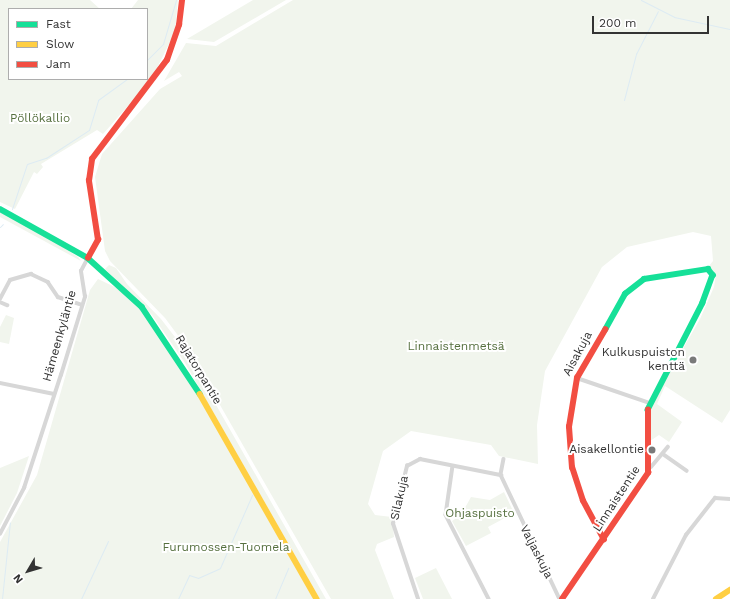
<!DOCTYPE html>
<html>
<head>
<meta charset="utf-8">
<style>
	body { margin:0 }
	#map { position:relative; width:730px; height:599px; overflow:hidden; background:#fff; font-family:"Work Sans",sans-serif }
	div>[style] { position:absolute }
	.green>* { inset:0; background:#f1f5ed }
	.stream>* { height:1px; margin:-0.5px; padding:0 0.5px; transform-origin:0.5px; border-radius:0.5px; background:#ddebf3 }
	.street>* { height:3.5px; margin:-1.75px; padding:0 1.75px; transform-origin:1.75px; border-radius:1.75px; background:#d7d7d7 }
	.fast>* { height:5.5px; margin:-2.75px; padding:0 2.75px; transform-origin:2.75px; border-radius:2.75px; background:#16e098 }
	.slow>* { height:5.5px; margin:-2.75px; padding:0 2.75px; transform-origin:2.75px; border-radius:2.75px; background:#ffcf43 }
	.jam>* { height:5.5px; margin:-2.75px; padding:0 2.75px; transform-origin:2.75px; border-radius:2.75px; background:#f24e42 }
	.dots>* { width:11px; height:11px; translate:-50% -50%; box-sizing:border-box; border:2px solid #fff; border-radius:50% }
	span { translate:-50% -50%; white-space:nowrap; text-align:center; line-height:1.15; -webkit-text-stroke:4px #fff; paint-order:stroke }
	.park-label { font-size:12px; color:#56703f }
	.street-label { font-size:12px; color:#333 }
	.poi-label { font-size:12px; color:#333 }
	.right { translate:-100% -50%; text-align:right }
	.legend { position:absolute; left:8px; top:8px; width:140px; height:72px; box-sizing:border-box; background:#fff; border:1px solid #adadad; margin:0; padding:5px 7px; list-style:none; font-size:12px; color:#333 }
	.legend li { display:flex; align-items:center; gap:8px; height:20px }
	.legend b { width:20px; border:1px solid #adadad }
	.north { position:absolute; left:8px; top:551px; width:40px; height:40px; -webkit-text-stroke:3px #fff; paint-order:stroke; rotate:232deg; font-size:11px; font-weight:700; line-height:16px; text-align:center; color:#333 }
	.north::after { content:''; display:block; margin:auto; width:14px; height:18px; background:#333; clip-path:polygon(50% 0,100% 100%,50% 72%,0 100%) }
	.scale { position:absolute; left:592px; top:16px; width:117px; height:18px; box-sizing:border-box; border:2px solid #333; border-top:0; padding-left:5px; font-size:12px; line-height:14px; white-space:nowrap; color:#333; -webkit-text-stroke:3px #fff; paint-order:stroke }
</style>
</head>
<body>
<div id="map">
	<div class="green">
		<i style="clip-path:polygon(0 0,90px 0,100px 9px,9px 9px,9px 79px,147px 79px,147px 9px,131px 9px,138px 0,178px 0,175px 32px,151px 80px,103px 134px,97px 130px,41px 164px,43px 167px,37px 174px,34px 172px,15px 209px,0 202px)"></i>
		<i style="clip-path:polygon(253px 0,286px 0,214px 42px,187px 39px)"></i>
		<i style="clip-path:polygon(293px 0,730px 0,730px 410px,722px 423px,665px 386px,657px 404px,682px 422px,669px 442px,659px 435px,650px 441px,651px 404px,700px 319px,714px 287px,716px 274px,709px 266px,713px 261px,711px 236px,693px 232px,627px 247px,602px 267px,545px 371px,537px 425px,538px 464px,499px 456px,491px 445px,411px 431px,383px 451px,368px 504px,375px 515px,392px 517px,394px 537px,377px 544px,375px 550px,394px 599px,331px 599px,188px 349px,165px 318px,110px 261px,105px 251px,95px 177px,102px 154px,160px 89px,182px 76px,179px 72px,164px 81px,186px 43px,216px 46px)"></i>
		<i style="clip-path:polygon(0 212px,40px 232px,78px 257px,81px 261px,0 217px)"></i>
		<i style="clip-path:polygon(109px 265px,116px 268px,127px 284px,161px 319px,185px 350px,326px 599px,320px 599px,185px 363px,152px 315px,105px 269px)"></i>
		<i style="clip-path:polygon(98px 279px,117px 288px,139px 308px,181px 366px,314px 599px,0 599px,0 542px,37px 475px,90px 290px)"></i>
		<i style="clip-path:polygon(6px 315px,14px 318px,9px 344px,0 342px,0 327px)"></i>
		<i style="clip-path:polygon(29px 456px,17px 493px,0 526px,0 468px)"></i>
		<i style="clip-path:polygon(504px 492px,514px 513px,488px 527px,491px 533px,466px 546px,452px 521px,461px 515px,471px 497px,490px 500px)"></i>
		<i style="clip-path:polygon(436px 568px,452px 599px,423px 599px,415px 578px)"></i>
	</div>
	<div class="stream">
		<i style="left:641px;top:0;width:37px;rotate:27deg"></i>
		<i style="left:674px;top:17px;width:57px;rotate:12.1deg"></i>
		<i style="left:147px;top:60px;width:23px;rotate:-45deg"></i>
		<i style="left:163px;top:44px;width:46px;rotate:-73.5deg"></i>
		<i style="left:624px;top:100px;width:48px;rotate:-75.4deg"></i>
		<i style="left:636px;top:54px;width:48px;rotate:-62.9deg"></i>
		<i style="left:12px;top:209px;width:47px;rotate:-71.6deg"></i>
		<i style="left:27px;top:164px;width:20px;rotate:-18deg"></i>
		<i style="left:46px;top:158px;width:51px;rotate:-33.1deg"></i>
		<i style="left:89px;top:130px;width:31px;rotate:-73deg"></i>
		<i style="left:98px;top:100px;width:36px;rotate:-36deg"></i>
		<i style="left:0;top:227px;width:4px;rotate:-45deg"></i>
		<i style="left:2px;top:599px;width:77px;rotate:-84.1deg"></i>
		<i style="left:81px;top:599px;width:64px;rotate:-65deg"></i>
		<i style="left:178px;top:599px;width:26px;rotate:-65deg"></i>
		<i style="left:189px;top:575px;width:9px;rotate:18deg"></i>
		<i style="left:198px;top:578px;width:24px;rotate:-24deg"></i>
		<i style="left:220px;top:568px;width:80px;rotate:-66.3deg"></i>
		<i style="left:275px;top:599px;width:34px;rotate:-67deg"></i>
	</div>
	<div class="street">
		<i style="left:0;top:299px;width:21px;rotate:-62deg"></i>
		<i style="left:10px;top:280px;width:22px;rotate:-16deg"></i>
		<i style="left:31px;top:274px;width:19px;rotate:25deg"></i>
		<i style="left:48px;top:282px;width:18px;rotate:56deg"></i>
		<i style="left:58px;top:297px;width:25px;rotate:18deg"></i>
		<i style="left:0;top:302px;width:8px;rotate:23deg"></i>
		<i style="left:577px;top:378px;width:77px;rotate:18.9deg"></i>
		<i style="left:0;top:383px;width:55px;rotate:11.5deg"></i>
		<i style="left:663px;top:454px;width:29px;rotate:35deg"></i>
		<i style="left:504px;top:459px;width:16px;rotate:101deg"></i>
		<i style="left:501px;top:475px;width:137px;rotate:64.6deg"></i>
		<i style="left:453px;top:466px;width:49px;rotate:98.1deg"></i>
		<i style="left:446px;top:515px;width:94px;rotate:62.9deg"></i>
		<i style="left:651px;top:467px;width:26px;rotate:-50deg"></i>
		<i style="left:0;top:534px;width:52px;rotate:-62.4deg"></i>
		<i style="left:24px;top:488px;width:119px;rotate:-71.9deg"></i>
		<i style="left:61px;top:375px;width:82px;rotate:-72.9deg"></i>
		<i style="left:85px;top:297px;width:26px;rotate:-99deg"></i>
		<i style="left:81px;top:271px;width:15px;rotate:-62deg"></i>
		<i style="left:418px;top:599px;width:79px;rotate:-108.4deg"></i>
		<i style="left:393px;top:524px;width:60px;rotate:-76.4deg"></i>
		<i style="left:407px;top:466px;width:15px;rotate:-28deg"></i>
		<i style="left:420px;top:459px;width:83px;rotate:11.2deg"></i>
		<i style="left:653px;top:599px;width:72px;rotate:-62.7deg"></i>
		<i style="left:686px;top:535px;width:47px;rotate:-51.9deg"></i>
		<i style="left:715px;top:498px;width:15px;rotate:4deg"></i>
	</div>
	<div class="fast">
		<i style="left:0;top:209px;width:101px;rotate:29.1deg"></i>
		<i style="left:88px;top:258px;width:73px;rotate:42.2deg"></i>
		<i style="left:142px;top:307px;width:105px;rotate:56.3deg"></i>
		<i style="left:605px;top:330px;width:41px;rotate:-60.9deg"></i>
		<i style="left:625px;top:294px;width:24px;rotate:-38deg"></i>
		<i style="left:644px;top:279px;width:65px;rotate:-8.9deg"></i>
		<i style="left:708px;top:269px;width:8px;rotate:50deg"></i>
		<i style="left:713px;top:275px;width:30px;rotate:110deg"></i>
		<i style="left:703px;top:303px;width:120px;rotate:117.2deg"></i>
	</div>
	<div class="slow">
		<i style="left:200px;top:394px;width:236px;rotate:60.3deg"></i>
		<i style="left:716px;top:599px;width:17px;rotate:-33deg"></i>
	</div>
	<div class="jam">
		<i style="left:88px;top:258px;width:21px;rotate:-61deg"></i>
		<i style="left:98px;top:240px;width:60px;rotate:-98.7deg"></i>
		<i style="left:89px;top:181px;width:22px;rotate:-82deg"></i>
		<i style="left:92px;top:159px;width:124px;rotate:-52.9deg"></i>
		<i style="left:167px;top:60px;width:37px;rotate:-71deg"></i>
		<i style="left:179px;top:25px;width:25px;rotate:-83deg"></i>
		<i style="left:604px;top:540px;width:44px;rotate:-118.3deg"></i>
		<i style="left:583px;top:501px;width:35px;rotate:-108deg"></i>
		<i style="left:572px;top:468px;width:41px;rotate:-94.2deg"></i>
		<i style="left:569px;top:427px;width:50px;rotate:-80.7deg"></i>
		<i style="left:577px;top:378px;width:56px;rotate:-59.7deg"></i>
		<i style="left:562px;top:599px;width:153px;rotate:-55.7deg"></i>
		<i style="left:648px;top:473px;width:63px;rotate:-90deg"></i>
	</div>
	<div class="dots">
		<i style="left:693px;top:360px;background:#7a7a7a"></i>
		<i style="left:652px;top:450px;background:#7a7a7a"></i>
	</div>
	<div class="park-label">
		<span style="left:40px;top:119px">Pöllökallio</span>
		<span style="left:456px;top:347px">Linnaistenmetsä</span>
		<span style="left:480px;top:514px">Ohjaspuisto</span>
		<span style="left:226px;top:548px">Furumossen-Tuomela</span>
	</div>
	<div class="street-label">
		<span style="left:60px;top:336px;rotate:-74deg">Hämeenkyläntie</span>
		<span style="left:578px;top:354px;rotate:-62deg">Aisakuja</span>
		<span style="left:198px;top:370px;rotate:59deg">Rajatorpantie</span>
		<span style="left:400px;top:498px;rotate:-77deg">Silakuja</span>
		<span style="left:617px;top:499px;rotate:-57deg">Linnaistentie</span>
		<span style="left:536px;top:552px;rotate:63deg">Valjaskuja</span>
	</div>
	<div class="poi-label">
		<span class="right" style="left:685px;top:360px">Kulkuspuiston<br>kenttä</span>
		<span class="right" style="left:644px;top:450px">Aisakellontie</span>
	</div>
	<ul class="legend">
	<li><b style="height:5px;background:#16e098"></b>Fast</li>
	<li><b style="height:5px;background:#ffcf43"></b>Slow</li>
	<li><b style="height:5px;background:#f24e42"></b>Jam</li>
	</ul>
	<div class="north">N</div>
	<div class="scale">200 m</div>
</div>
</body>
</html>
